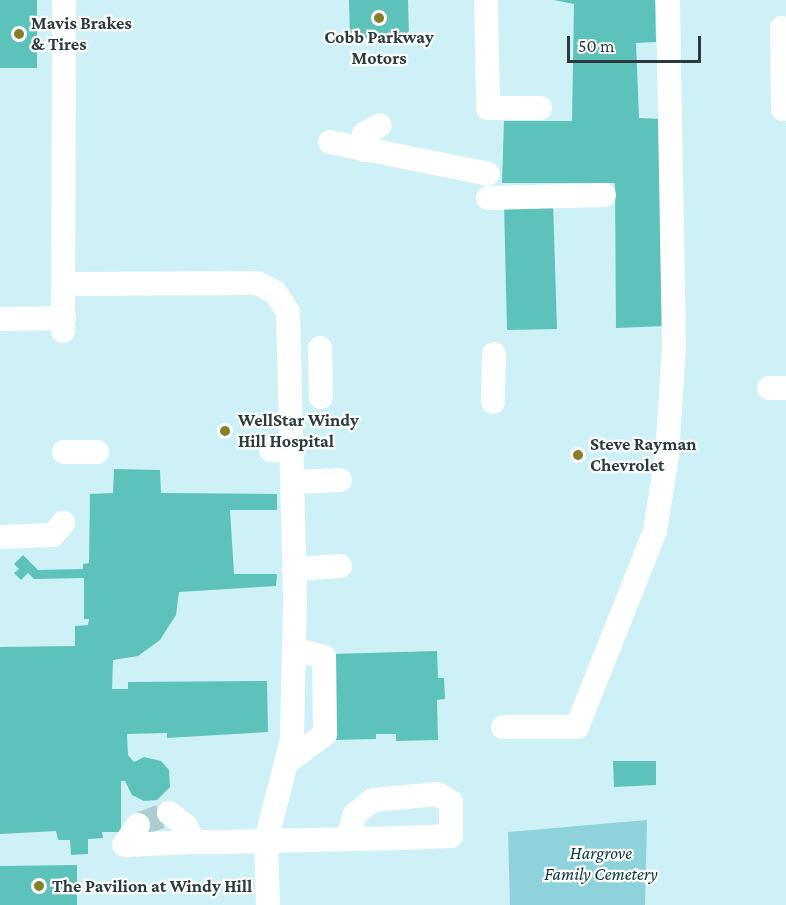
<!DOCTYPE html>
<html>
<head>
<meta charset="utf-8">
<style>
	body { margin:0 }
	#map { position:relative; width:786px; height:905px; overflow:hidden; background:#cdf1f6; font-family:"Crimson Pro",serif }
	div>[style] { position:absolute }
	.green>* { inset:0; background:#8ed3dc }
	.building>* { inset:0; background:#5dc2b9 }
	.minor-tunnel>* { height:24px; margin-top:-12px; transform-origin:0; background:repeating-linear-gradient(90deg,#adcdd1 0 24px,transparent 0 36px) }
	.minor>* { height:24px; margin:-12px; padding:0 12px; transform-origin:12px; border-radius:12px; background:#fff }
	.dots>* { width:16px; height:16px; translate:-50% -50%; box-sizing:border-box; border:3px solid #fff; border-radius:50% }
	span { translate:-50% -50%; white-space:nowrap; text-align:center; line-height:1.15; -webkit-text-stroke:4.5px #fff; paint-order:stroke }
	.poi-label { font-size:18px; color:#2c3b3d; font-weight:700 }
	.left { translate:0 -50%; text-align:left }
	.park-label { font-size:18px; color:#05373d; font-style:italic }
	.scale { position:absolute; left:567px; top:36px; width:134px; height:27px; box-sizing:border-box; border:3px solid #2c3b3d; border-top:0; padding-left:8px; font-size:18px; line-height:21px; white-space:nowrap; color:#2c3b3d; -webkit-text-stroke:4px #fff; paint-order:stroke }
</style>
</head>
<body>
<div id="map">
	<div class="green">
		<i style="clip-path:polygon(647px 820px,645px 905px,510px 905px,508px 832px)"></i>
	</div>
	<div class="building">
		<i style="clip-path:polygon(0 0,37px 0,37px 68px,0 68px)"></i>
		<i style="clip-path:polygon(349px 0,408px 0,409px 37px,350px 38px)"></i>
		<i style="clip-path:polygon(554px 0,655px 0,656px 42px,636px 43px,639px 118px,663px 119px,665px 326px,616px 328px,615px 183px,502px 183px,504px 121px,572px 121px,574px 4px)"></i>
		<i style="clip-path:polygon(553px 202px,557px 329px,507px 330px,504px 203px)"></i>
		<i style="clip-path:polygon(114px 469px,160px 470px,161px 493px,277px 494px,277px 510px,230px 510px,234px 574px,277px 574px,276px 586px,179px 592px,176px 615px,160px 640px,138px 656px,113px 660px,112px 689px,128px 689px,128px 682px,267px 681px,268px 732px,167px 738px,167px 733px,127px 734px,128px 755px,134px 762px,144px 757px,161px 761px,169px 770px,170px 787px,157px 800px,144px 801px,132px 795px,125px 781px,121px 781px,121px 832px,102px 832px,103px 838px,88px 839px,88px 854px,71px 855px,70px 840px,58px 840px,56px 831px,0 834px,0 647px,75px 646px,75px 626px,88px 625px,89px 619px,84px 619px,84px 578px,34px 579px,28px 573px,21px 580px,14px 573px,19px 569px,14px 564px,23px 555px,38px 570px,83px 569px,83px 564px,89px 563px,90px 494px,113px 493px)"></i>
		<i style="clip-path:polygon(437px 651px,438px 678px,444px 678px,445px 699px,437px 700px,438px 740px,396px 741px,396px 734px,376px 734px,376px 739px,334px 740px,332px 654px)"></i>
		<i style="clip-path:polygon(613px 761px,656px 761px,656px 785px,614px 787px)"></i>
		<i style="clip-path:polygon(77px 865px,77px 905px,0 905px,0 866px)"></i>
	</div>
	<div class="minor-tunnel">
		<i style="left:138px;top:825px;width:33px;rotate:-21deg"></i>
	</div>
	<div class="minor">
		<i style="left:486px;top:0;width:108px;rotate:88.9deg"></i>
		<i style="left:488px;top:108px;width:52px"></i>
		<i style="left:782px;top:28px;width:81px;rotate:89.3deg"></i>
		<i style="left:783px;top:109px;width:3px"></i>
		<i style="left:330px;top:142px;width:161px;rotate:11.4deg"></i>
		<i style="left:364px;top:150px;width:16px;rotate:-90deg"></i>
		<i style="left:364px;top:134px;width:18px;rotate:-29deg"></i>
		<i style="left:488px;top:198px;width:116px;rotate:-1.5deg"></i>
		<i style="left:66px;top:284px;width:191px;rotate:-0.3deg"></i>
		<i style="left:257px;top:283px;width:20px;rotate:27deg"></i>
		<i style="left:275px;top:292px;width:24px;rotate:57deg"></i>
		<i style="left:288px;top:312px;width:290px;rotate:88.6deg"></i>
		<i style="left:295px;top:602px;width:137px;rotate:91.3deg"></i>
		<i style="left:292px;top:739px;width:105px;rotate:104.3deg"></i>
		<i style="left:266px;top:841px;width:64px;rotate:88.2deg"></i>
		<i style="left:0;top:319px;width:64px;rotate:-0.9deg"></i>
		<i style="left:63px;top:331px;width:331px;rotate:-89.8deg"></i>
		<i style="left:320px;top:348px;width:49px;rotate:88.8deg"></i>
		<i style="left:769px;top:388px;width:17px"></i>
		<i style="left:493px;top:402px;width:48px;rotate:-88.8deg"></i>
		<i style="left:271px;top:450px;width:22px"></i>
		<i style="left:64px;top:452px;width:33px"></i>
		<i style="left:293px;top:482px;width:47px;rotate:-2.4deg"></i>
		<i style="left:0;top:537px;width:53px;rotate:-2.2deg"></i>
		<i style="left:53px;top:535px;width:16px;rotate:-50deg"></i>
		<i style="left:294px;top:569px;width:46px;rotate:-3.7deg"></i>
		<i style="left:503px;top:727px;width:74px"></i>
		<i style="left:577px;top:727px;width:211px;rotate:-68.3deg"></i>
		<i style="left:655px;top:531px;width:77px;rotate:-81deg"></i>
		<i style="left:667px;top:455px;width:109px;rotate:-86.3deg"></i>
		<i style="left:674px;top:346px;width:346px;rotate:-91deg"></i>
		<i style="left:290px;top:760px;width:44px;rotate:-36.6deg"></i>
		<i style="left:325px;top:734px;width:77px;rotate:-90.7deg"></i>
		<i style="left:324px;top:657px;width:31px;rotate:-165deg"></i>
		<i style="left:169px;top:813px;width:20px;rotate:37deg"></i>
		<i style="left:185px;top:825px;width:19px;rotate:62deg"></i>
		<i style="left:138px;top:825px;width:24px;rotate:125deg"></i>
		<i style="left:124px;top:845px;width:70px;rotate:-2.5deg"></i>
		<i style="left:194px;top:842px;width:32px"></i>
		<i style="left:226px;top:842px;width:176px;rotate:-1.3deg"></i>
		<i style="left:402px;top:838px;width:49px;rotate:-2.3deg"></i>
		<i style="left:451px;top:836px;width:34px;rotate:-90deg"></i>
		<i style="left:451px;top:802px;width:16px;rotate:-150deg"></i>
		<i style="left:437px;top:794px;width:64px;rotate:174.6deg"></i>
		<i style="left:373px;top:800px;width:23px;rotate:142deg"></i>
		<i style="left:355px;top:814px;width:26px;rotate:106deg"></i>
	</div>
	<div class="dots">
		<i style="left:379px;top:18px;background:#857f27"></i>
		<i style="left:19px;top:34px;background:#857f27"></i>
		<i style="left:225px;top:431px;background:#857f27"></i>
		<i style="left:578px;top:455px;background:#857f27"></i>
		<i style="left:39px;top:886px;background:#857f27"></i>
	</div>
	<div class="poi-label">
		<span class="left" style="left:31px;top:34px">Mavis Brakes<br>&amp; Tires</span>
		<span style="left:379px;top:48px">Cobb Parkway<br>Motors</span>
		<span class="left" style="left:238px;top:431px">WellStar Windy<br>Hill Hospital</span>
		<span class="left" style="left:590px;top:455px">Steve Rayman<br>Chevrolet</span>
		<span class="left" style="left:52px;top:886px">The Pavilion at Windy Hill</span>
	</div>
	<div class="park-label">
		<span style="left:601px;top:864px">Hargrove<br>Family Cemetery</span>
	</div>
	<div class="scale">50 m</div>
</div>
</body>
</html>
